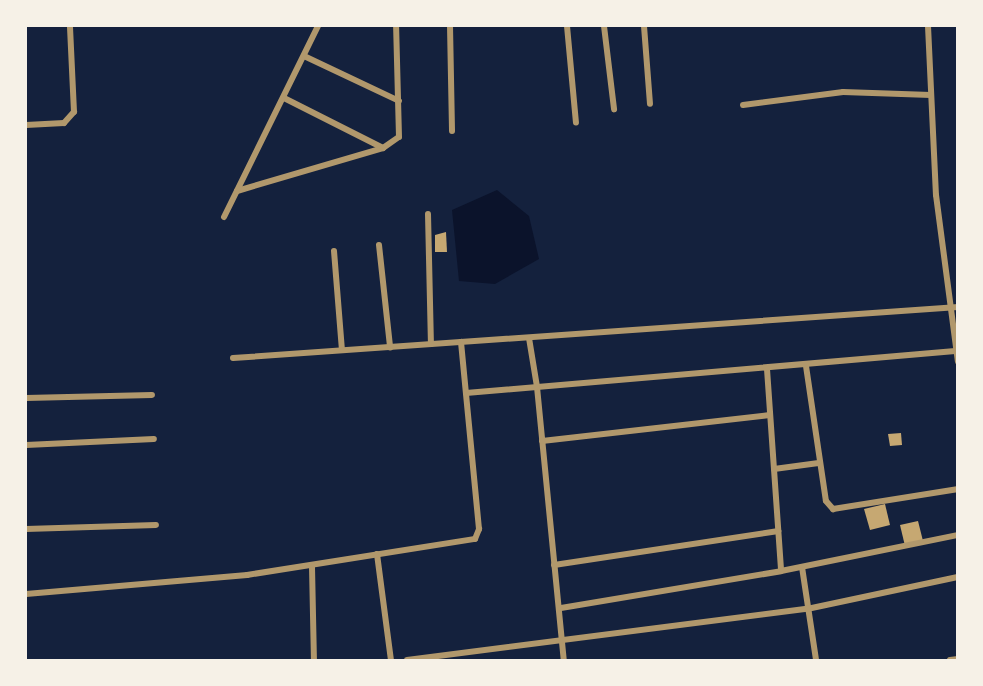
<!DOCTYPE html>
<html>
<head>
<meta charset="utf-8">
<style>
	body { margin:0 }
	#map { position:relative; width:983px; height:686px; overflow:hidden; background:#14213d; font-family:Mulish,sans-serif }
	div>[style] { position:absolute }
	.water>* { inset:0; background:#0b132b }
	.building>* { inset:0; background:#c6a872 }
	.minor>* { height:6px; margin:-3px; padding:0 3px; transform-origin:3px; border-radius:3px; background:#b1986c }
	span { translate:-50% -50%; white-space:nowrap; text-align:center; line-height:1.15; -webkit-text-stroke:4.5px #f6f1e7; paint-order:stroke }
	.frame { position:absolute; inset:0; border:27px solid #f6f1e7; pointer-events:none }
</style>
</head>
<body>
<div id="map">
	<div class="water">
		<i style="clip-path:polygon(497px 190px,529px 216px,539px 259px,495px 284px,459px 281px,452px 210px)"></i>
	</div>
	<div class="building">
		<i style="clip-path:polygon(446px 232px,447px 252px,435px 252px,435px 235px)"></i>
		<i style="clip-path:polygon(901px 433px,902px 445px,890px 446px,888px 434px)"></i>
		<i style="clip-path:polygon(885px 504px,890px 525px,870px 530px,864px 509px)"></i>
		<i style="clip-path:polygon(918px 521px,923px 541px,905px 546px,900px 525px)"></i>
	</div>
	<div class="minor">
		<i style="left:450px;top:26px;width:105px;rotate:88.9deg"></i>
		<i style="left:567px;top:26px;width:97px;rotate:84.7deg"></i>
		<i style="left:604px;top:26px;width:84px;rotate:83.1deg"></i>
		<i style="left:644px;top:26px;width:78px;rotate:85.6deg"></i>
		<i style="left:928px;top:26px;width:169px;rotate:87.3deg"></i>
		<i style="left:936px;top:195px;width:168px;rotate:82.5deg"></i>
		<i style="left:304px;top:56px;width:105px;rotate:25.3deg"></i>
		<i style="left:284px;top:98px;width:111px;rotate:26.8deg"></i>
		<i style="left:743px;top:105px;width:101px;rotate:-7.4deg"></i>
		<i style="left:843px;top:92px;width:88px;rotate:2deg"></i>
		<i style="left:26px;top:125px;width:38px;rotate:-3deg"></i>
		<i style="left:64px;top:123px;width:15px;rotate:-48deg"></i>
		<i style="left:74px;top:112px;width:86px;rotate:-92.7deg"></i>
		<i style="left:237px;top:191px;width:152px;rotate:-16.4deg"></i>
		<i style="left:383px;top:148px;width:19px;rotate:-35deg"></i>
		<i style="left:399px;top:137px;width:111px;rotate:-91.5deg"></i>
		<i style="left:428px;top:214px;width:130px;rotate:88.7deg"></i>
		<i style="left:224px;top:217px;width:213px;rotate:-63.8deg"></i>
		<i style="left:379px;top:245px;width:103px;rotate:83.8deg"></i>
		<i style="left:334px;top:251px;width:99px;rotate:85.4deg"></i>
		<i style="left:529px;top:338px;width:50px;rotate:80.7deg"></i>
		<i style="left:537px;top:387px;width:274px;rotate:84.4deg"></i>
		<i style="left:233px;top:358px;width:727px;rotate:-4.02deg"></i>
		<i style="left:806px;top:366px;width:136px;rotate:81.6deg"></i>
		<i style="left:826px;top:501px;width:11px;rotate:49deg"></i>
		<i style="left:833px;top:509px;width:127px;rotate:-9.1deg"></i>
		<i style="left:767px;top:369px;width:202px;rotate:86deg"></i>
		<i style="left:466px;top:393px;width:491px;rotate:-4.9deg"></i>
		<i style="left:26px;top:398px;width:126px;rotate:-1.4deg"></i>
		<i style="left:542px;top:441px;width:229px;rotate:-6.5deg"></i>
		<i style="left:26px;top:445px;width:128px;rotate:-2.7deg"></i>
		<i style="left:774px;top:469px;width:45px;rotate:-7.6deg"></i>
		<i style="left:26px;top:529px;width:130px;rotate:-1.8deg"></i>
		<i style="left:377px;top:554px;width:107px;rotate:82.5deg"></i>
		<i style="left:554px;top:565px;width:227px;rotate:-8.6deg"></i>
		<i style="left:312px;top:567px;width:93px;rotate:88.8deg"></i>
		<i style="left:802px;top:567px;width:94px;rotate:81.4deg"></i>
		<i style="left:26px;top:594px;width:222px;rotate:-4.9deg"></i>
		<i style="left:247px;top:575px;width:231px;rotate:-9deg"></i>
		<i style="left:475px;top:539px;width:11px;rotate:-68deg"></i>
		<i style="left:479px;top:529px;width:188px;rotate:-95.5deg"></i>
		<i style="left:561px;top:608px;width:223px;rotate:-9.5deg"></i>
		<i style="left:781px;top:571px;width:181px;rotate:-11.5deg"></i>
		<i style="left:407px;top:660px;width:403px;rotate:-7.3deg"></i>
		<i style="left:807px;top:609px;width:154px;rotate:-12deg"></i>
		<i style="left:950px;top:660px;width:8px;rotate:-7deg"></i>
	</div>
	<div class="frame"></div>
</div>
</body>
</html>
